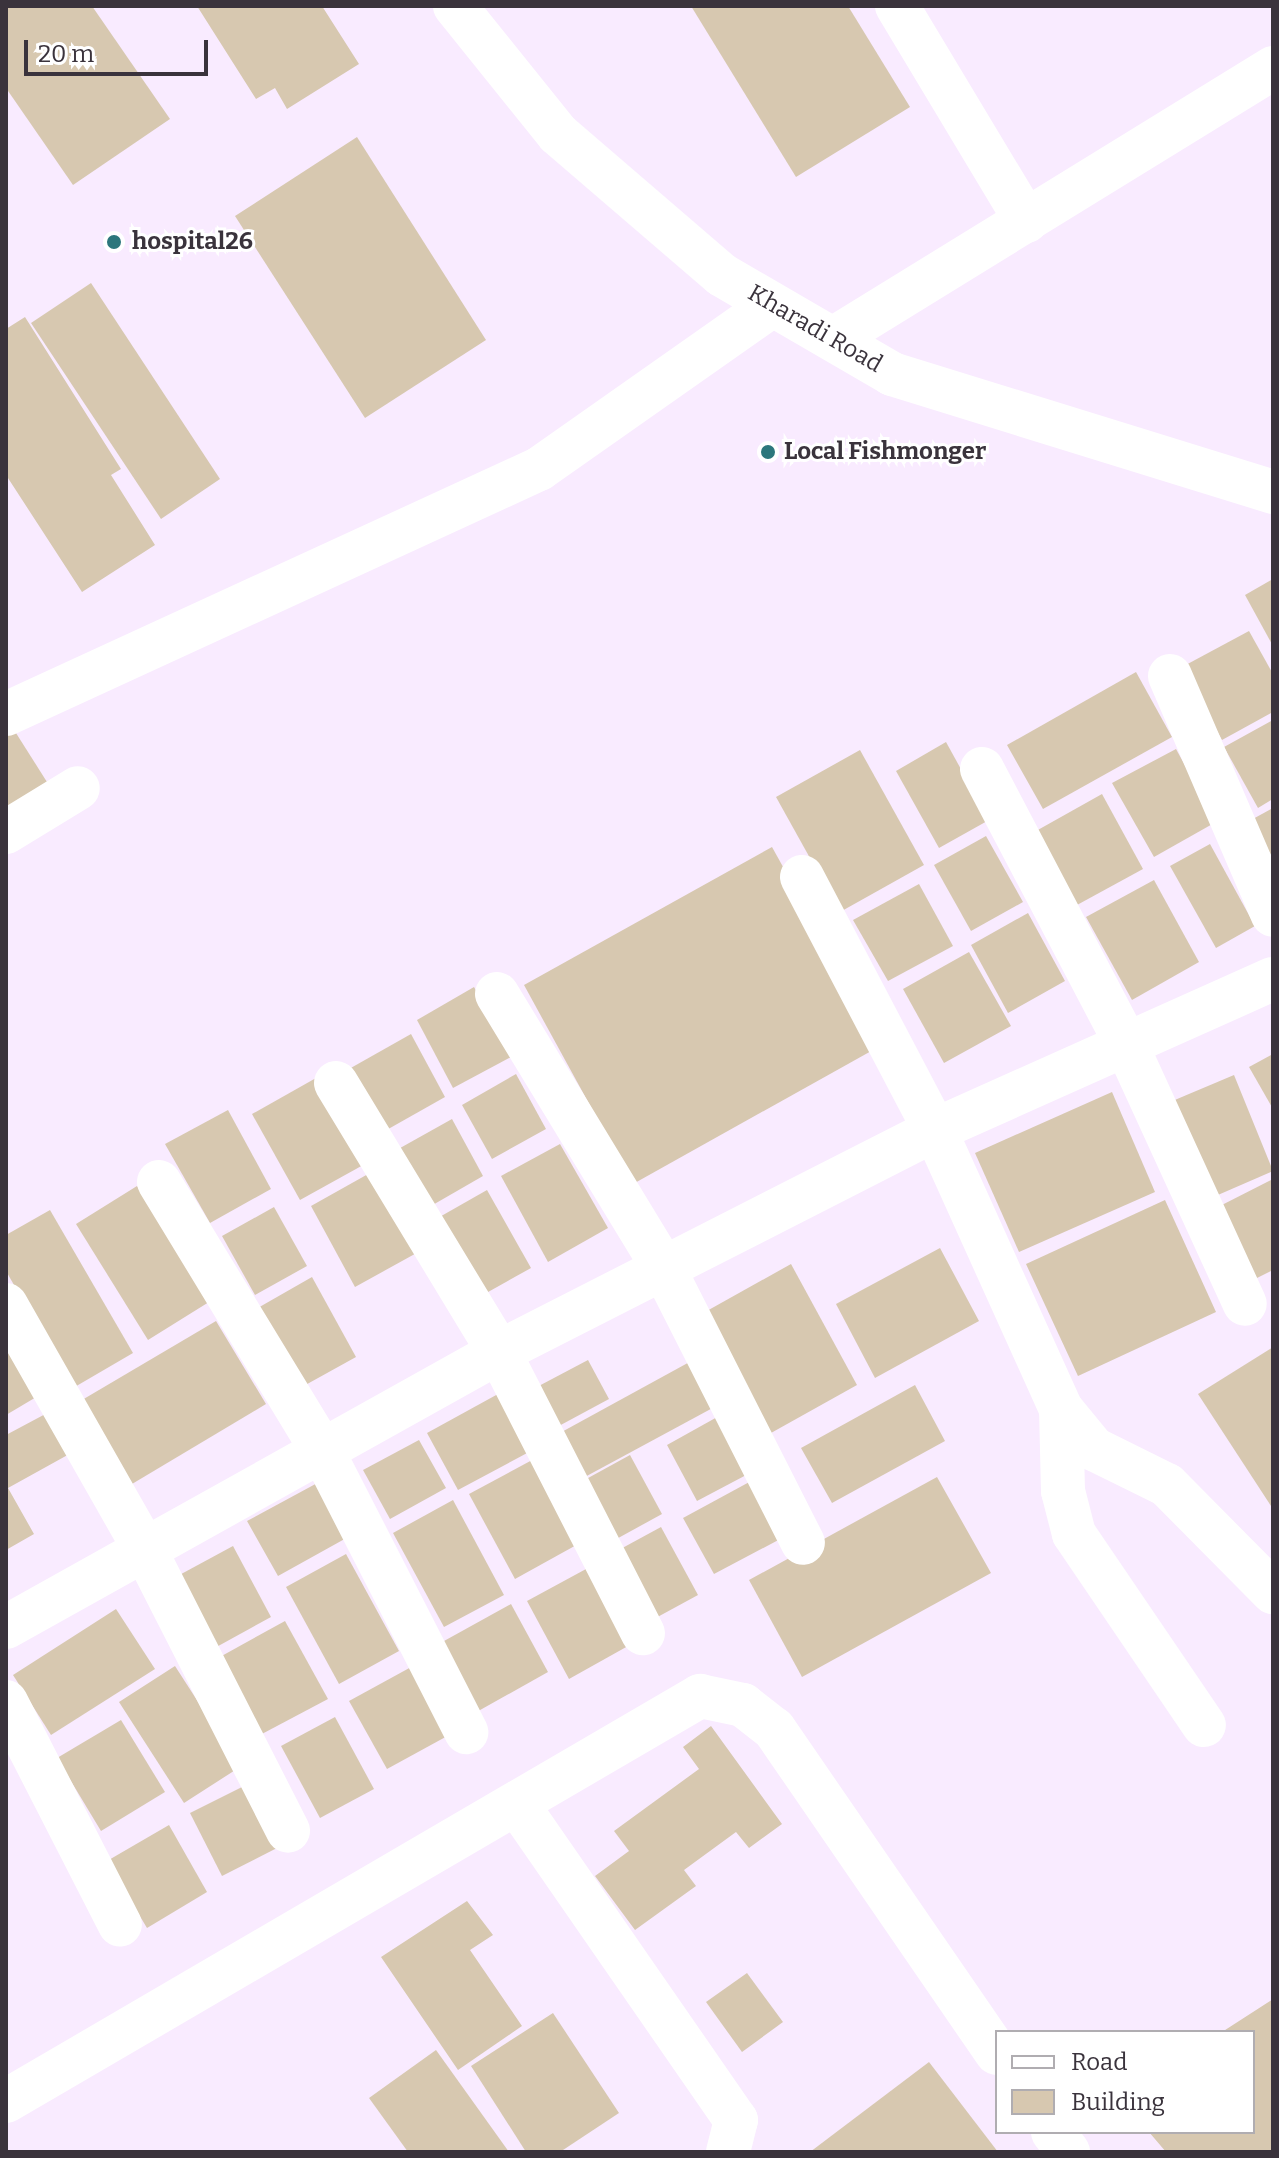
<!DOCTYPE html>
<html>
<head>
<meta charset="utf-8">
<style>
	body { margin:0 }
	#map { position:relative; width:1279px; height:2158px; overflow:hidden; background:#f9ebff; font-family:Bitter,serif }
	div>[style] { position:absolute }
	.building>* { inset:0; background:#d7c8b0 }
	.minor>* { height:44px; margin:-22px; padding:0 22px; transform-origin:22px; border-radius:22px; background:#fff }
	.dots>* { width:22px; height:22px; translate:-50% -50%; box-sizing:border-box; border:4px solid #fff; border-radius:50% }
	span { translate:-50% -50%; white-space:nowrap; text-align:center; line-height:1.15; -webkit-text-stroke:6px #fff; paint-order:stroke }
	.poi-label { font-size:24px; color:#3a333c; font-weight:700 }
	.left { translate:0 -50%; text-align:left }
	.street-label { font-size:24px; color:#3a333c }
	.frame { position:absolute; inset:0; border:8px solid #3a333c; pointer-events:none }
	.legend { position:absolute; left:995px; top:2030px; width:260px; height:104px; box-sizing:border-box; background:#fff; border:2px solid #b0adb1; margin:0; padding:10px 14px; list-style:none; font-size:24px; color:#3a333c }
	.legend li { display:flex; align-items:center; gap:16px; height:40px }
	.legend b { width:40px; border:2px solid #b0adb1 }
	.scale { position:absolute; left:24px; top:40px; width:184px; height:36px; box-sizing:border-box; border:4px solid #3a333c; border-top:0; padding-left:10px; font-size:24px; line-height:28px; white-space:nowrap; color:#3a333c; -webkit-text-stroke:6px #fff; paint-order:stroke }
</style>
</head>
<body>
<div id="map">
	<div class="building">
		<i style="clip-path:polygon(6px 6px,92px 6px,170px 119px,73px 185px,6px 88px)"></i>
		<i style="clip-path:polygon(197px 6px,322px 6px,359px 64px,287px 109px,275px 88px,256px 99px)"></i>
		<i style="clip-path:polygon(691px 6px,848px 6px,910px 107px,796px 177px)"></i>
		<i style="clip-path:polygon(357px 137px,486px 340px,365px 418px,235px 216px)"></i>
		<i style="clip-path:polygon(91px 283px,220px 479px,161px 519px,31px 323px)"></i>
		<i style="clip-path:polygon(25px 317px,121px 469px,111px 475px,155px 545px,82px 592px,6px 475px,6px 329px)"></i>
		<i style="clip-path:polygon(1273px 579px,1273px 646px,1245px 595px)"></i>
		<i style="clip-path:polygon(1249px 631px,1273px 674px,1273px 712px,1222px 740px,1182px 667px)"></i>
		<i style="clip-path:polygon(1136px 672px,1172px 737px,1043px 809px,1007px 745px)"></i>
		<i style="clip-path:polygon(1273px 720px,1273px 799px,1258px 808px,1224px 747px)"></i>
		<i style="clip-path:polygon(9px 722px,47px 782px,6px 808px,6px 723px)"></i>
		<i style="clip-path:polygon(946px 742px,989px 820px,939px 848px,896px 771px)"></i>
		<i style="clip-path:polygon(1176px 749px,1216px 822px,1154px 857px,1112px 783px)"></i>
		<i style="clip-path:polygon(860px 750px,924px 865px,840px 912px,776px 797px)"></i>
		<i style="clip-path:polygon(1102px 794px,1143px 869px,1077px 905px,1036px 831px)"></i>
		<i style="clip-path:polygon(1273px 808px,1273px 859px,1251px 820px)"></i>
		<i style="clip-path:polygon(986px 836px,1023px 902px,971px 931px,934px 865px)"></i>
		<i style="clip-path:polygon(1210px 844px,1255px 926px,1216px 948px,1170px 866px)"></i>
		<i style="clip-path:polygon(772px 847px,882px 1045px,633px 1184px,524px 985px)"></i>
		<i style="clip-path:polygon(1154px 880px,1199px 962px,1132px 1000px,1086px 917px)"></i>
		<i style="clip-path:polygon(919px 884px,953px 946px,888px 981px,853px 920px)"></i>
		<i style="clip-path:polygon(1028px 913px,1065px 981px,1008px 1013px,971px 945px)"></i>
		<i style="clip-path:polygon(969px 952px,1011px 1026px,944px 1063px,903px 989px)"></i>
		<i style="clip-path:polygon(474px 987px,513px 1056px,453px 1088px,417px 1020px)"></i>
		<i style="clip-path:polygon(411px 1034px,445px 1097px,383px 1132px,349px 1069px)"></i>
		<i style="clip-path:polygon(1273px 1054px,1273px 1109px,1249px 1067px)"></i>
		<i style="clip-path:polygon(516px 1074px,546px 1129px,492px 1159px,462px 1105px)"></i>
		<i style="clip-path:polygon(1234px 1075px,1273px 1171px,1211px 1198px,1170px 1102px)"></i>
		<i style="clip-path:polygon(316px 1078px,365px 1164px,300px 1200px,252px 1114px)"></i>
		<i style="clip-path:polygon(1112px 1092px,1155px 1192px,1019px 1252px,975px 1153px)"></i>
		<i style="clip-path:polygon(228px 1110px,271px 1189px,210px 1223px,165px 1144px)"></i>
		<i style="clip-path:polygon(452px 1119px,483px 1176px,424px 1210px,393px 1152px)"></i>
		<i style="clip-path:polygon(560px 1144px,608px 1228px,548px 1262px,501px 1176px)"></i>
		<i style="clip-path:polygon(377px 1169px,422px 1250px,355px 1287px,311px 1206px)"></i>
		<i style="clip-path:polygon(1273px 1179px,1273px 1270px,1251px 1281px,1214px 1209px)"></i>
		<i style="clip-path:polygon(137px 1186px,209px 1302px,148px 1340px,76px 1224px)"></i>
		<i style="clip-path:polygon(487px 1190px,531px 1268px,472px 1301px,429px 1223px)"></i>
		<i style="clip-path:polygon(1165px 1200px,1216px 1312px,1078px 1376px,1026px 1264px)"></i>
		<i style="clip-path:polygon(274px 1207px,307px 1266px,255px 1295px,222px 1236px)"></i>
		<i style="clip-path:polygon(50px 1210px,133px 1353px,73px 1388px,6px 1271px,6px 1235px)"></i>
		<i style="clip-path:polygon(940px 1248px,979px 1321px,875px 1378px,836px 1304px)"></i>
		<i style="clip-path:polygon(791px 1264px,857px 1385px,771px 1433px,705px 1312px)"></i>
		<i style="clip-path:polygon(312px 1277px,356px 1357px,300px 1388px,256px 1309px)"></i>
		<i style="clip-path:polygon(216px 1321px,266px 1404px,132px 1484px,82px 1400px)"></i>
		<i style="clip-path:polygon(6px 1341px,38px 1396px,6px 1415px)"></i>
		<i style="clip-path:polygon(1273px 1347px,1273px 1509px,1198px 1394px)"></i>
		<i style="clip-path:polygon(695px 1359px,720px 1404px,583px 1478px,558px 1434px)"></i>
		<i style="clip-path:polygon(588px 1360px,609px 1399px,557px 1427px,535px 1388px)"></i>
		<i style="clip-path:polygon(915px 1385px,945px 1441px,832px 1503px,801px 1448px)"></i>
		<i style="clip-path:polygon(498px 1394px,529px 1452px,458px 1490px,427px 1433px)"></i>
		<i style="clip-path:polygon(51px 1411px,73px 1452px,8px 1488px,34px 1534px,6px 1550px,6px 1435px)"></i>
		<i style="clip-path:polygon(719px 1416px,750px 1473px,697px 1501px,667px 1445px)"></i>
		<i style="clip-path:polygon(419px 1440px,446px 1488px,390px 1519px,363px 1470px)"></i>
		<i style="clip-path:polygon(630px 1455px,662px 1514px,611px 1542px,579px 1483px)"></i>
		<i style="clip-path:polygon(534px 1459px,580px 1543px,515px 1579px,469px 1494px)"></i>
		<i style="clip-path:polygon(937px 1477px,991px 1573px,802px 1677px,749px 1580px)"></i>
		<i style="clip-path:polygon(753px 1480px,784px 1537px,714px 1574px,683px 1518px)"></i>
		<i style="clip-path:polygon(321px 1481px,350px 1536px,278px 1576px,247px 1521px)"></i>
		<i style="clip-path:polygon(453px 1500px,504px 1595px,444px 1627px,393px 1533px)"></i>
		<i style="clip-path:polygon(661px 1527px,698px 1595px,652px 1620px,615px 1552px)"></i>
		<i style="clip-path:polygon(233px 1546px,271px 1617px,211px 1650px,172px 1579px)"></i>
		<i style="clip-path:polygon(346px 1554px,399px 1651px,339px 1684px,286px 1587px)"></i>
		<i style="clip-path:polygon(586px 1569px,628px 1646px,569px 1679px,527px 1601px)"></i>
		<i style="clip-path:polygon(511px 1604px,548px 1672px,473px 1714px,435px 1646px)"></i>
		<i style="clip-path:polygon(116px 1609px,155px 1669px,51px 1735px,13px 1675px)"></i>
		<i style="clip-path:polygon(285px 1621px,328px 1699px,260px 1735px,218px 1658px)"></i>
		<i style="clip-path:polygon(175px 1666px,240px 1767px,184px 1803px,119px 1702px)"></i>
		<i style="clip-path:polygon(413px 1666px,451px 1734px,387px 1769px,349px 1701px)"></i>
		<i style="clip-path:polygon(335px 1717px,374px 1789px,320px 1818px,281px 1746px)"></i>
		<i style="clip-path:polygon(121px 1720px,165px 1792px,101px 1831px,57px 1758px)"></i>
		<i style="clip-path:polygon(711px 1726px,782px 1824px,749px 1848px,736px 1832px,684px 1870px,696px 1886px,635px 1930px,595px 1876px,629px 1851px,614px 1831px,699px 1769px,683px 1747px)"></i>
		<i style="clip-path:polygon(246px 1785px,277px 1848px,222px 1876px,190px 1813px)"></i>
		<i style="clip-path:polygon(169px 1825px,207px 1892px,147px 1928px,107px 1861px)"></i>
		<i style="clip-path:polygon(467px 1901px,493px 1935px,470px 1950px,522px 2026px,458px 2070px,381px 1957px)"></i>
		<i style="clip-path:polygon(747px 1973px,783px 2022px,742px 2052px,706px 2002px)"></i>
		<i style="clip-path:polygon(1273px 1999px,1273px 2152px,1166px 2152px,1149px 2132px,1253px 2132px,1253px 2032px,1222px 2032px)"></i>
		<i style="clip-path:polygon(553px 2013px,619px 2113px,560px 2152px,526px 2152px,471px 2066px)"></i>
		<i style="clip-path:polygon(436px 2050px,509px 2152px,408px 2152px,369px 2098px)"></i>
		<i style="clip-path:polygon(929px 2062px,998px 2152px,810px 2152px)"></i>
	</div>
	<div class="minor">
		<i style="left:455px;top:6px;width:164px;rotate:51.2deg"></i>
		<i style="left:558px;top:134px;width:216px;rotate:40.7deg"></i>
		<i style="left:722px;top:275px;width:197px;rotate:30.2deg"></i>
		<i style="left:892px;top:374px;width:399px;rotate:17.2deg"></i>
		<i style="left:897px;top:6px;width:251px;rotate:59deg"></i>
		<i style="left:833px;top:339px;width:517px;rotate:-31.63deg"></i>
		<i style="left:1170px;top:676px;width:260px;rotate:66.7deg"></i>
		<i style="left:6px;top:714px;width:587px;rotate:-24.69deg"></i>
		<i style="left:539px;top:469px;width:285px;rotate:-35.1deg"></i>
		<i style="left:982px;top:769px;width:306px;rotate:62.3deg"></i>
		<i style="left:1124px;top:1040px;width:290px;rotate:65.4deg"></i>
		<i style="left:6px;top:832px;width:84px;rotate:-31.4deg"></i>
		<i style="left:802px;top:877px;width:286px;rotate:62.3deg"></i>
		<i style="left:935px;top:1130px;width:306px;rotate:65.7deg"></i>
		<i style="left:1061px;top:1409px;width:52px;rotate:50.5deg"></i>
		<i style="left:1094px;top:1449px;width:81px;rotate:26.3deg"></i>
		<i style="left:1167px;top:1485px;width:151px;rotate:45.3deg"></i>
		<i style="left:497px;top:994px;width:322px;rotate:58.7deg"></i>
		<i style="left:664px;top:1269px;width:307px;rotate:63.1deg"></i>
		<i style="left:336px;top:1083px;width:315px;rotate:58.8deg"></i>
		<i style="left:499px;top:1352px;width:316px;rotate:62.9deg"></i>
		<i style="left:159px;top:1182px;width:314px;rotate:58.7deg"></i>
		<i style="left:322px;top:1450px;width:317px;rotate:62.9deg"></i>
		<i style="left:6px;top:1305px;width:282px;rotate:60.4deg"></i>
		<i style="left:145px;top:1550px;width:315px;rotate:63deg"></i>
		<i style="left:1061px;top:1409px;width:82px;rotate:88.6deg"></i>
		<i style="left:1063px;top:1491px;width:44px;rotate:75.7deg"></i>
		<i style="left:1074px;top:1534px;width:231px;rotate:55.8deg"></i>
		<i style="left:6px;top:1627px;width:565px;rotate:-29.15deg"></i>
		<i style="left:499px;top:1352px;width:489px;rotate:-27deg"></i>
		<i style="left:935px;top:1130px;width:370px;rotate:-24.1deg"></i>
		<i style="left:6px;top:1702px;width:250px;rotate:62.9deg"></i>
		<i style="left:519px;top:1807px;width:381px;rotate:55.3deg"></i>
		<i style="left:736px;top:2120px;width:33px;rotate:104deg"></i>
		<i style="left:6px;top:2101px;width:804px;rotate:-30.27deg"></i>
		<i style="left:700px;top:1696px;width:44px;rotate:11.8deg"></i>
		<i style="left:743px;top:1705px;width:39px;rotate:38deg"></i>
		<i style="left:774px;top:1729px;width:393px;rotate:55.5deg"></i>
		<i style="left:1053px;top:2132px;width:25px;rotate:53deg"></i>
	</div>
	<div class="dots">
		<i style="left:114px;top:242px;background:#2c767c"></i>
		<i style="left:768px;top:452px;background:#2c767c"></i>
	</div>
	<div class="poi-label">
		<span class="left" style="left:132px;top:242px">hospital26</span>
		<span class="left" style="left:784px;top:452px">Local Fishmonger</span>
	</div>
	<div class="street-label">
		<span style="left:815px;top:329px;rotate:30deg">Kharadi Road</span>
	</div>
	<div class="frame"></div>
	<ul class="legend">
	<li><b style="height:10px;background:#fff"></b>Road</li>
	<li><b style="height:22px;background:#d7c8b0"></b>Building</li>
	</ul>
	<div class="scale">20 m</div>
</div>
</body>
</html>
